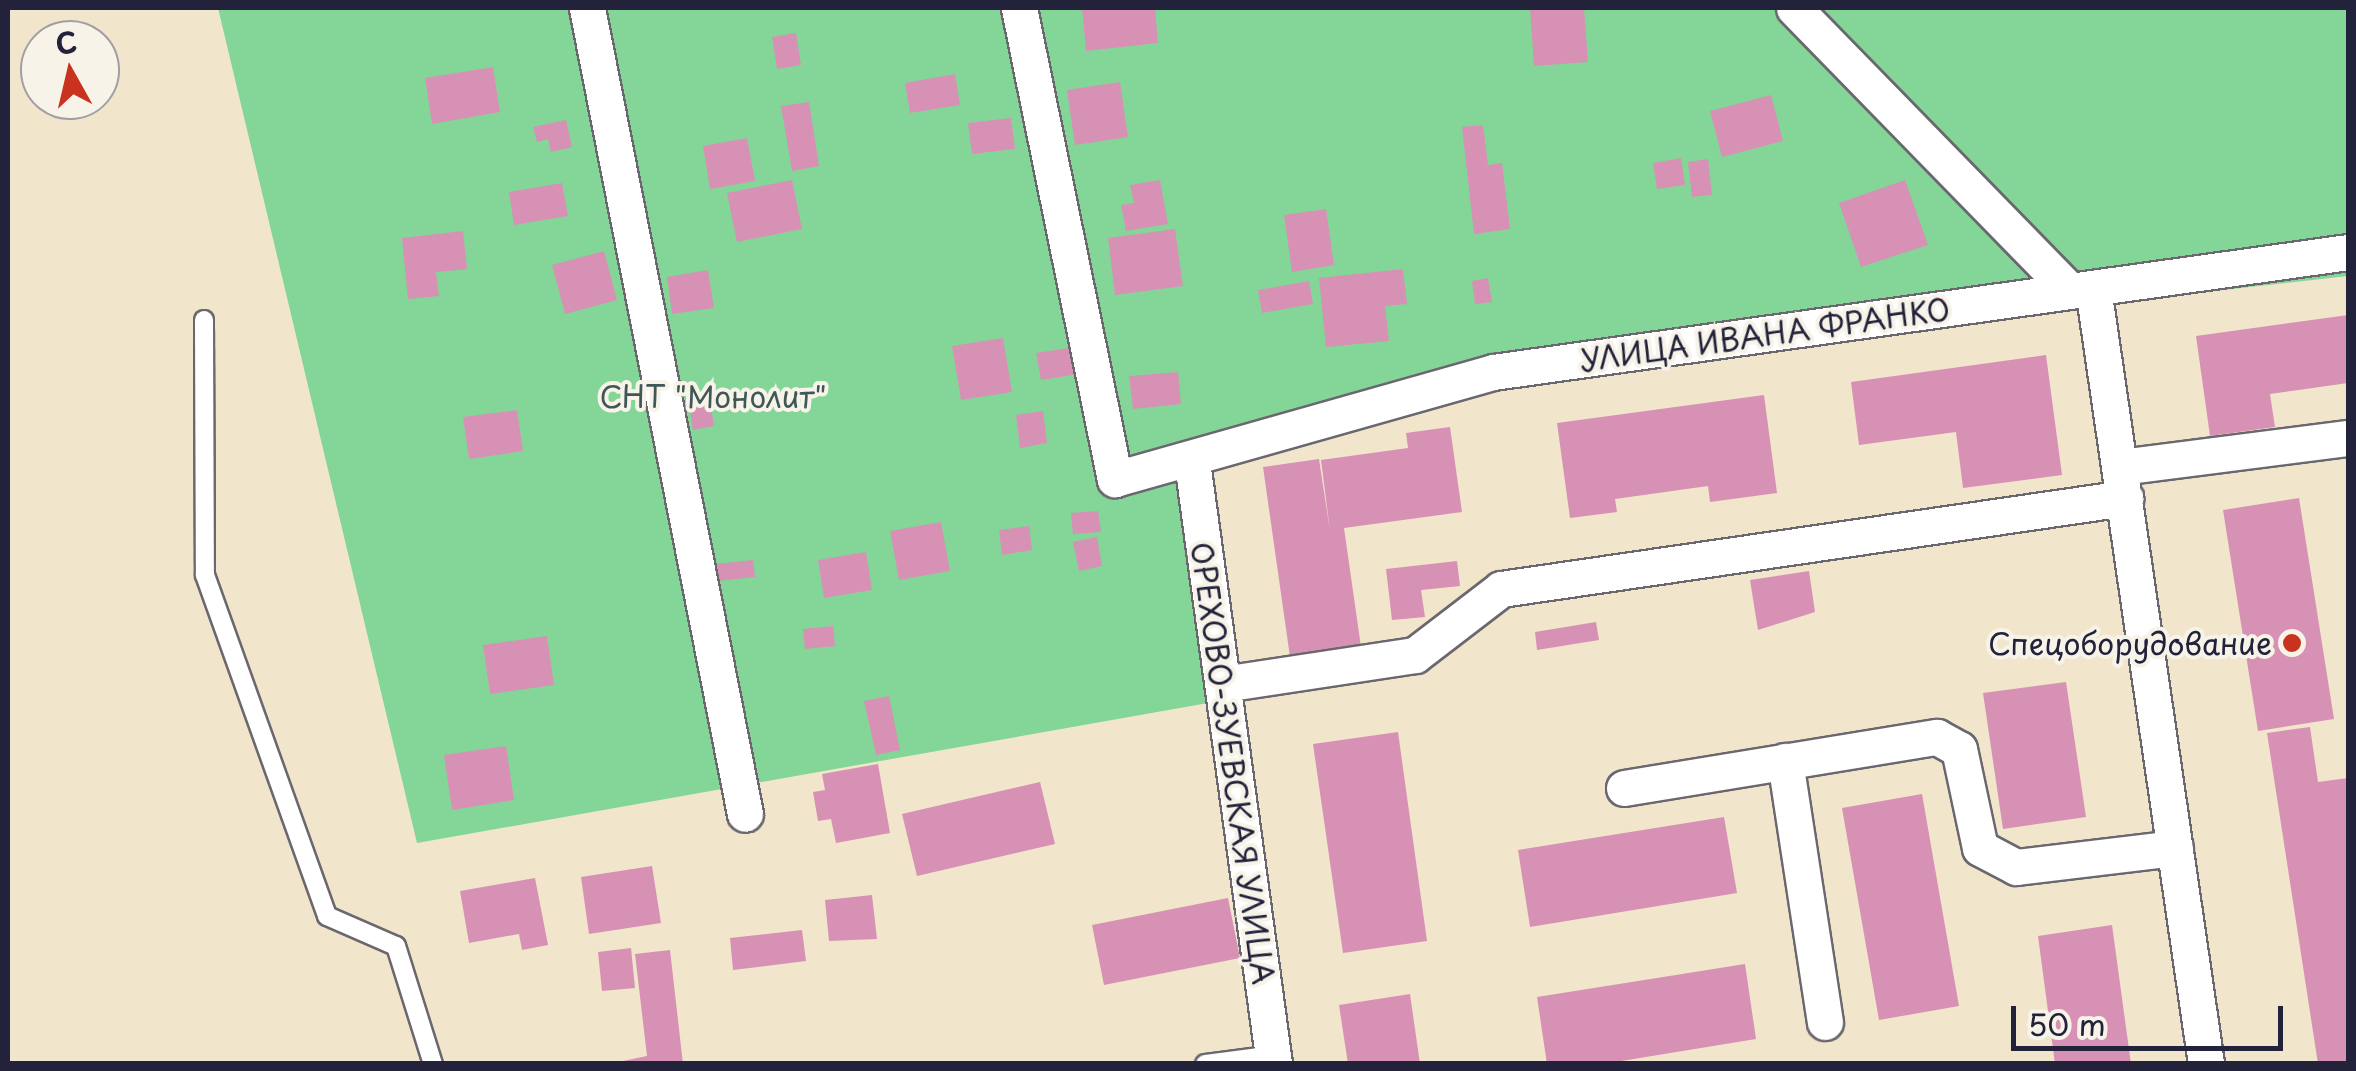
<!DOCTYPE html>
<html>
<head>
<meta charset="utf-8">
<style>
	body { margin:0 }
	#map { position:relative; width:2356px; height:1071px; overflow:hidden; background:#f1e6cc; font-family:"Playpen Sans",sans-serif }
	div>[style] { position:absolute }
	.green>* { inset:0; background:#84d698 }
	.building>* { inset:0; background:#d791b4 }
	.roads { filter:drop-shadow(2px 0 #6a676e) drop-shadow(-2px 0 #6a676e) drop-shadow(0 2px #6a676e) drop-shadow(0 -2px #6a676e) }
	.service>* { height:18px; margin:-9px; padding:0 9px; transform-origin:9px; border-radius:9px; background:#fff }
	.minor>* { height:35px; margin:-17.5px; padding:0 17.5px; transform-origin:17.5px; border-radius:17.5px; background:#fff }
	.dots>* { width:28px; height:28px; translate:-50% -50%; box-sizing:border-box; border:5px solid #f7f3e8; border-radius:50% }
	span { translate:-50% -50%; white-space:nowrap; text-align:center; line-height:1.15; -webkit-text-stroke:8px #f7f3e8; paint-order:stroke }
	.street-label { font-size:30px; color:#22223b }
	.park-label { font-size:30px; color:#3f5857 }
	.poi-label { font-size:30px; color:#22223b }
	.right { translate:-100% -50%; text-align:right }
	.frame { position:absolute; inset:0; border:10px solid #22223b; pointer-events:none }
	.north { position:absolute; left:20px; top:20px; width:100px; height:100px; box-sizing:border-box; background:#f7f3e8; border:2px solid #a29fa3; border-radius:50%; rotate:352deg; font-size:28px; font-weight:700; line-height:40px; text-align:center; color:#22223b }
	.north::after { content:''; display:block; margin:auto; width:35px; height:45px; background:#c8321e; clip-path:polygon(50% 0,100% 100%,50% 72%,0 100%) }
	.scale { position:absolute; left:2011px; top:1006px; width:272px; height:45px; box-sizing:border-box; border:5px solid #22223b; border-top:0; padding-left:12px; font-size:30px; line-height:35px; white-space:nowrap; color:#22223b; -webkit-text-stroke:8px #f7f3e8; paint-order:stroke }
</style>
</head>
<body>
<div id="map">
	<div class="green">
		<i style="clip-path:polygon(218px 8px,2348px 8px,2348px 276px,1493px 372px,1192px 462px,1225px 700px,417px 843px)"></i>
	</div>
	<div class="building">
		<i style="clip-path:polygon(1082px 8px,1155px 8px,1158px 43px,1086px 51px)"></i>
		<i style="clip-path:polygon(1530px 8px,1584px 8px,1588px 62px,1534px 66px)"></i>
		<i style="clip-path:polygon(796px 33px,801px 65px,777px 69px,772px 37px)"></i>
		<i style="clip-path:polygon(493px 67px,500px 112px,432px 124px,425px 78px)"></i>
		<i style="clip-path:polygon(955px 74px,960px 105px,910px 113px,905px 83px)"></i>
		<i style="clip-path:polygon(1120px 82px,1128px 137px,1075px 145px,1067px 90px)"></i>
		<i style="clip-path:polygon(1771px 95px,1783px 141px,1722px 157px,1710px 111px)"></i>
		<i style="clip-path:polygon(809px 102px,819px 166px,792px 171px,781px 106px)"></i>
		<i style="clip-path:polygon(1011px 118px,1015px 149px,972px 154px,968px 123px)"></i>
		<i style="clip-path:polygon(566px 120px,572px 147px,551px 152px,548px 139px,537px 142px,533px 127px)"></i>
		<i style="clip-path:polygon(1483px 125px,1488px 165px,1502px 163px,1510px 229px,1474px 234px,1462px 127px)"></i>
		<i style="clip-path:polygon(747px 138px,755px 181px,710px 189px,703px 146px)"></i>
		<i style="clip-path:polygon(1681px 158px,1685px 185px,1657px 189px,1653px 163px)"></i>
		<i style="clip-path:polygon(1708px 159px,1712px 195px,1692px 197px,1688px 162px)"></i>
		<i style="clip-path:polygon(792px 180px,802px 229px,737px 242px,727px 193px)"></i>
		<i style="clip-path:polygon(1160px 180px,1168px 224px,1126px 231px,1121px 205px,1134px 203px,1130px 185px)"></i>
		<i style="clip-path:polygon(1905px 180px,1928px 245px,1861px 267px,1839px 203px)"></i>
		<i style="clip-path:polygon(562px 183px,568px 216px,514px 225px,509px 192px)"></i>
		<i style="clip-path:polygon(1326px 209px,1334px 265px,1292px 272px,1284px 215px)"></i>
		<i style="clip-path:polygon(1175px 229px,1183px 286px,1115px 295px,1108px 238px)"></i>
		<i style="clip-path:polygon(463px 231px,467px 269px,436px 272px,439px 296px,408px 299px,402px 238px)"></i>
		<i style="clip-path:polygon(604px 251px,617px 300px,565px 314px,552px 265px)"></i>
		<i style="clip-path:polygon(1403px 269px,1407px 304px,1385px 306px,1389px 341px,1326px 347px,1319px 278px)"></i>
		<i style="clip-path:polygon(708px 270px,714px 308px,672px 314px,667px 277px)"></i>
		<i style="clip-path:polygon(1488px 278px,1492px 302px,1475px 304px,1472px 281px)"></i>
		<i style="clip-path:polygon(1309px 281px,1313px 304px,1262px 313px,1258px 290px)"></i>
		<i style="clip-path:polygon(2348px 315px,2348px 383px,2270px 394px,2275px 427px,2210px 436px,2196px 336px)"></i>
		<i style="clip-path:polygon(1003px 338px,1012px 392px,961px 400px,952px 346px)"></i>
		<i style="clip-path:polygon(1075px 347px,1079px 374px,1041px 380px,1036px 353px)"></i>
		<i style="clip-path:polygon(2046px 355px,2062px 475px,1963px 488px,1956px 432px,1859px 445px,1851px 382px)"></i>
		<i style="clip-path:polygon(1178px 372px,1181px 404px,1133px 409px,1129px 376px)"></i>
		<i style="clip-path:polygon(1764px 395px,1777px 493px,1710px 502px,1708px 486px,1615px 499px,1617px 512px,1570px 518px,1557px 423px)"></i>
		<i style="clip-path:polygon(710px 401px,714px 426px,693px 430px,689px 404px)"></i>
		<i style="clip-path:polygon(517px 410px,523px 451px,469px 459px,463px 417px)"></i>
		<i style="clip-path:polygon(1043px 411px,1047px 443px,1020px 448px,1016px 415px)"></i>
		<i style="clip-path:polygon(1450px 427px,1462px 512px,1344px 528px,1361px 647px,1290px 657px,1263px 467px,1319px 459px,1330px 531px,1321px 460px,1408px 448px,1406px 433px)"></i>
		<i style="clip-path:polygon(2299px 498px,2334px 719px,2258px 731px,2223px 510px)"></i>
		<i style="clip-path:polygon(1098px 511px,1101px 532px,1073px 534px,1071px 513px)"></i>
		<i style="clip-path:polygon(941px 522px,950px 571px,899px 580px,890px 531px)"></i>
		<i style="clip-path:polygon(1029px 526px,1032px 550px,1002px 555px,999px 530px)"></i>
		<i style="clip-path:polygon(1097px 537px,1102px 566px,1079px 571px,1073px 542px)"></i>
		<i style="clip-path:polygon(866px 552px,872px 590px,824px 598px,818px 560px)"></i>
		<i style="clip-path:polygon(753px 560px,755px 577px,718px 581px,716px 564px)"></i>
		<i style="clip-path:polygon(1457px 561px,1460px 586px,1421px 590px,1425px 617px,1392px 620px,1386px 569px)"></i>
		<i style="clip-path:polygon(1809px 571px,1815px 612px,1758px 630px,1750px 580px)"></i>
		<i style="clip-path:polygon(1596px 622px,1599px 640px,1537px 650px,1535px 632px)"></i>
		<i style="clip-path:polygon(833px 626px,835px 646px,805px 649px,803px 629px)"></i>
		<i style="clip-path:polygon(547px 636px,554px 685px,490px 694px,483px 645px)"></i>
		<i style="clip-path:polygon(2066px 682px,2086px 817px,2003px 829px,1983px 693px)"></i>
		<i style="clip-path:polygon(889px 696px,900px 750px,876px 755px,864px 701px)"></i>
		<i style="clip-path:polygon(2310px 727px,2318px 782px,2348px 778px,2348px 1064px,2318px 1064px,2267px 733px)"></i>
		<i style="clip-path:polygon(1398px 732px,1427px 941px,1343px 953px,1313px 744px)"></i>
		<i style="clip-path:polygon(506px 746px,514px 800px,452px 810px,444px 755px)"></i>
		<i style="clip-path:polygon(878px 764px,890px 833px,836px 843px,831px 819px,818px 821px,813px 792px,825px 790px,822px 774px)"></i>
		<i style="clip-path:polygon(1040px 782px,1055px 844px,917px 876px,902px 814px)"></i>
		<i style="clip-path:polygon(1922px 794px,1959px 1006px,1879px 1020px,1842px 808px)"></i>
		<i style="clip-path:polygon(1724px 817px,1737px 893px,1530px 927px,1518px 850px)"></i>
		<i style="clip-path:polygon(652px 866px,661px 923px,589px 934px,581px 877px)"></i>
		<i style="clip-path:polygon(535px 878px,548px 945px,522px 950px,519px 934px,469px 943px,460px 891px)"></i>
		<i style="clip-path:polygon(872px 895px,877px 939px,829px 941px,825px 900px)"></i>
		<i style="clip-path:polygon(1228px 898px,1240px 958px,1104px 985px,1092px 925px)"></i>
		<i style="clip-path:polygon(2112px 925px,2131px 1064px,2055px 1064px,2038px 936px)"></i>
		<i style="clip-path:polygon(802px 930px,806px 961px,733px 970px,730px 938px)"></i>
		<i style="clip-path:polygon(631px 948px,635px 988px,602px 991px,598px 952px)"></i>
		<i style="clip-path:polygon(670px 950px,683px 1064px,608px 1064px,647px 1056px,635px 954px)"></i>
		<i style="clip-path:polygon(1745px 964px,1756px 1039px,1603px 1064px,1547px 1064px,1537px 997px)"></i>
		<i style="clip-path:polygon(1410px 994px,1420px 1064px,1348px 1064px,1339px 1005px)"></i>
	</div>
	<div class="roads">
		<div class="service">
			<i style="left:204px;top:320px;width:255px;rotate:89.8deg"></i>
			<i style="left:205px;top:575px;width:362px;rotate:70.3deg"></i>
			<i style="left:327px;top:916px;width:75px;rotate:23.5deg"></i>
			<i style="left:396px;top:946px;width:124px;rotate:72.6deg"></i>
			<i style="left:1205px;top:1064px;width:69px;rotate:-7.5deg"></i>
		</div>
		<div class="minor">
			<i style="left:587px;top:8px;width:821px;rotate:78.91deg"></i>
			<i style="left:1019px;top:8px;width:481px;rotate:78.5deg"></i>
			<i style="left:1115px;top:479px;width:393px;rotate:-15.8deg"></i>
			<i style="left:1493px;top:372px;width:863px;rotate:-7.99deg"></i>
			<i style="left:1794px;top:8px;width:395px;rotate:45.7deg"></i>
			<i style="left:2093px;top:288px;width:784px;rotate:81.71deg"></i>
			<i style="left:1192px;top:462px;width:608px;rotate:82.24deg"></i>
			<i style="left:2121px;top:467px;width:229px;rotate:-7.3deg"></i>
			<i style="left:1223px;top:684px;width:194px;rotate:-8.6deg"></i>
			<i style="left:1415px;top:655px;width:108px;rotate:-37.5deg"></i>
			<i style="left:1501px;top:589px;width:631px;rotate:-8.3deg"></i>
			<i style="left:1785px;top:761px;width:264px;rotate:81.3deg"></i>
			<i style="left:1624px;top:788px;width:317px;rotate:-9.3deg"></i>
			<i style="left:1937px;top:737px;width:25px;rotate:29deg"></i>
			<i style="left:1959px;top:749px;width:101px;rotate:78deg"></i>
			<i style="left:1980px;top:848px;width:41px;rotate:27.8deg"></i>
			<i style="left:2016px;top:867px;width:160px;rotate:-6.8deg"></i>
		</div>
	</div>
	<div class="dots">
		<i style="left:2292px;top:643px;background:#c8321e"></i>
	</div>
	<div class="street-label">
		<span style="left:1765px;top:334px;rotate:-8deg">УЛИЦА ИВАНА ФРАНКО</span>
		<span style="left:1233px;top:763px;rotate:82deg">ОРЕХОВО-ЗУЕВСКАЯ УЛИЦА</span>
	</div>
	<div class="park-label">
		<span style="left:713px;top:396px">СНТ "Монолит"</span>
	</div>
	<div class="poi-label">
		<span class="right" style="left:2272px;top:643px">Спецоборудование</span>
	</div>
	<div class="frame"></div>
	<div class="north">С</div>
	<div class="scale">50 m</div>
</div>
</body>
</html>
